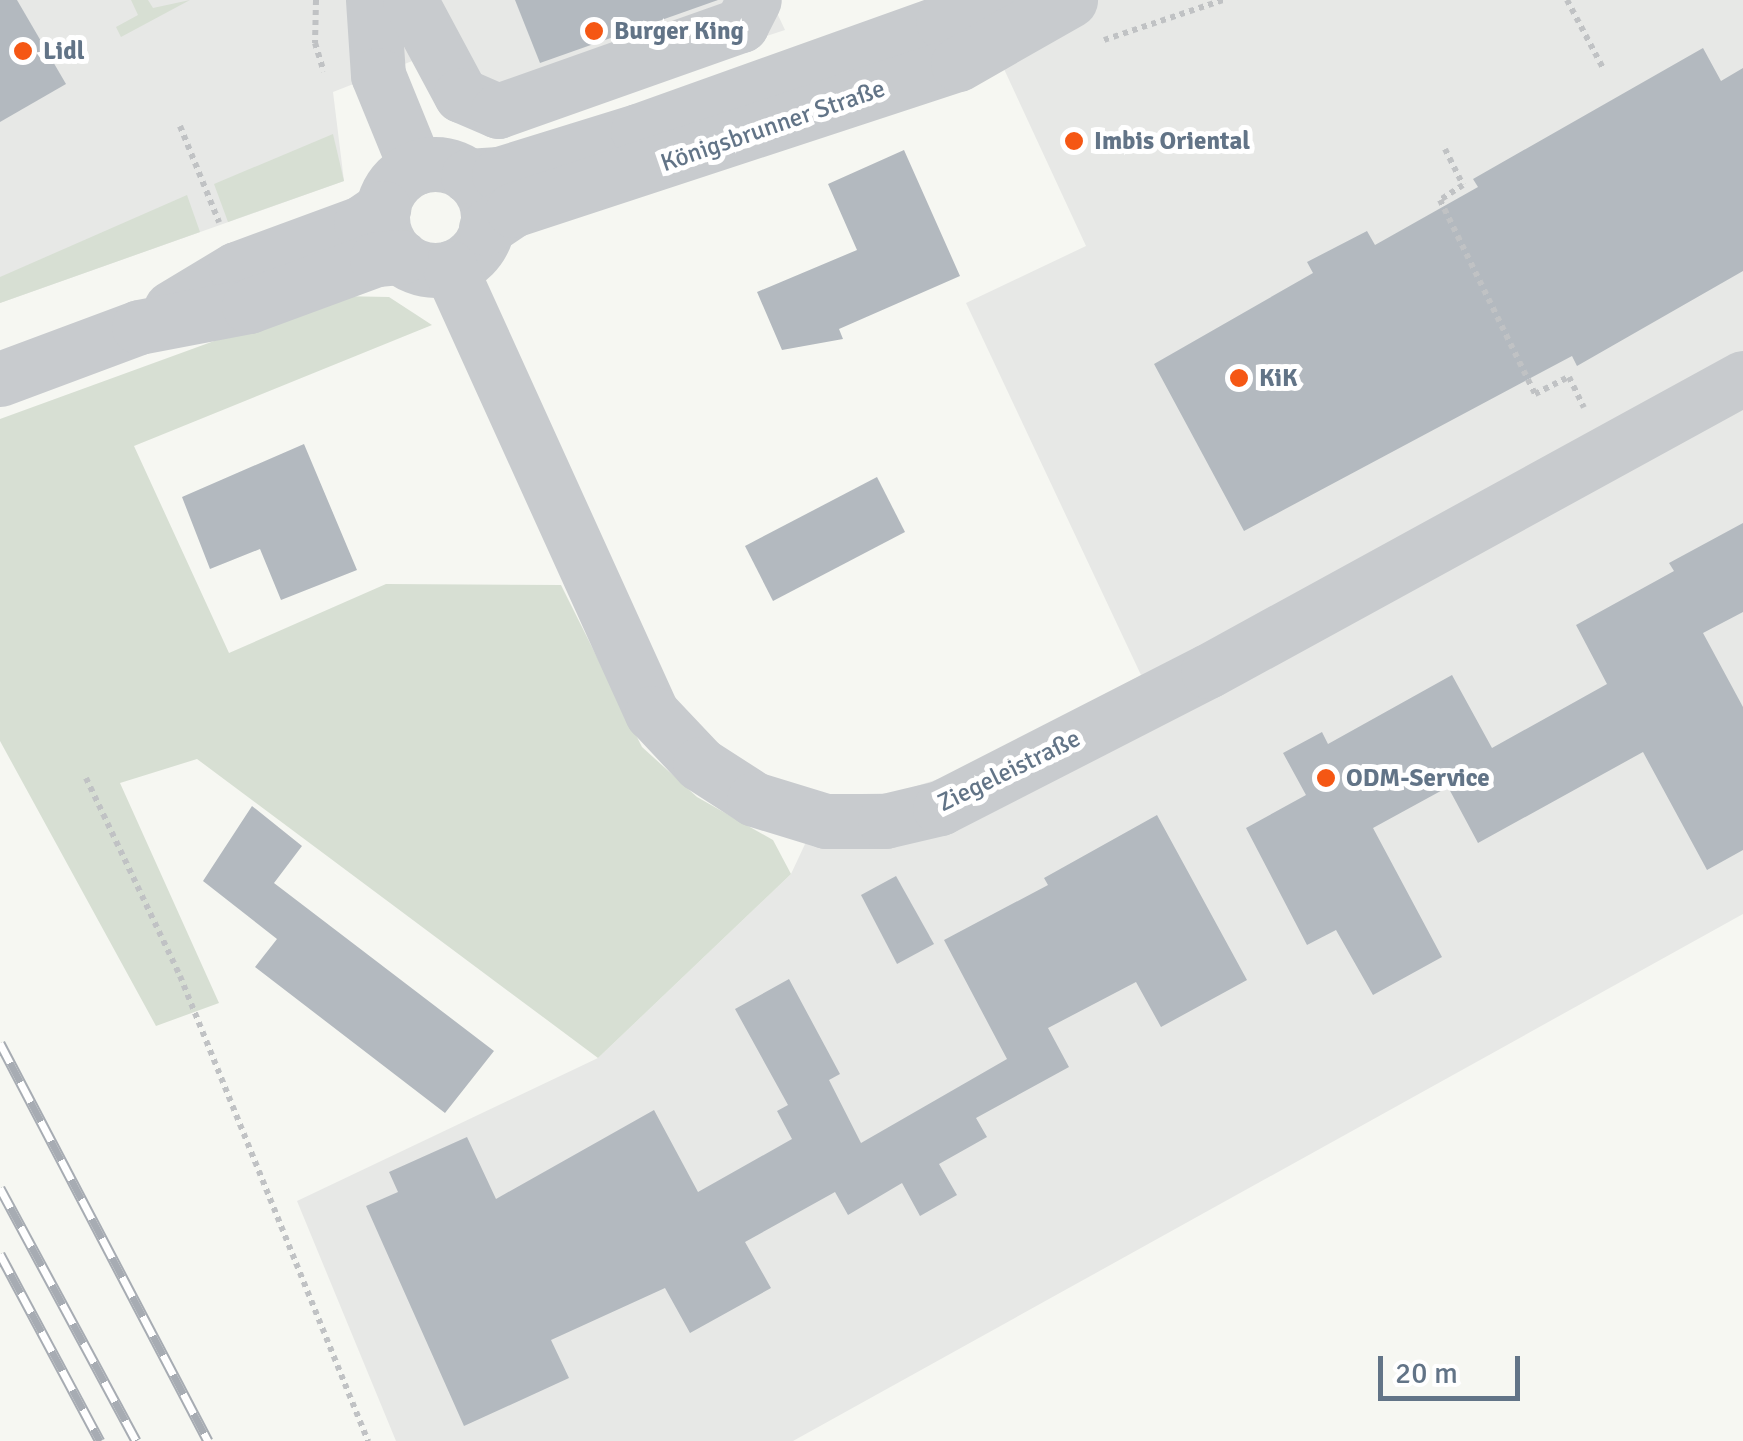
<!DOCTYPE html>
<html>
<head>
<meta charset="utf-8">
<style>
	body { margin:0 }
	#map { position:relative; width:1743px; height:1441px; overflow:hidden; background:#f6f7f2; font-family:Signika,sans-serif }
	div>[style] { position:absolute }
	.built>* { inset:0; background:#e7e8e6 }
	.green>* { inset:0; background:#d7dfd3 }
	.building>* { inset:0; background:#b3b9bf }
	.path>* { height:6px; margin-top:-3px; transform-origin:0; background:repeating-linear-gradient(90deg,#c0c2c4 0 5px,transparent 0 10px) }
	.minor>* { height:55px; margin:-27.5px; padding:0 27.5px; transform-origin:27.5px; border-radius:27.5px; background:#c8cbce }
	.minor>.ring { margin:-27.5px; padding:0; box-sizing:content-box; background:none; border:55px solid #c8cbce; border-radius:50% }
	.rail>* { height:11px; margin-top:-5.5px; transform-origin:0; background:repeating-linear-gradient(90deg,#fff 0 22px,#a7acb3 0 44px); box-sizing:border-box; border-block:2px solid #a7acb3 }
	.dots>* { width:28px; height:28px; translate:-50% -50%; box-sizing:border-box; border:5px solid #fff; border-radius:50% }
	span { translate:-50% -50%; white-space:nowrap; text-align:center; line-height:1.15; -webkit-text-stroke:10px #fff; paint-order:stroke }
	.poi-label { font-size:25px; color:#627487; font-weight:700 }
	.left { translate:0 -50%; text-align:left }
	.street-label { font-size:25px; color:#627487 }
	.scale { position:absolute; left:1378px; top:1356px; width:142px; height:45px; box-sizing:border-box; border:5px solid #627487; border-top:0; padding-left:12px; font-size:30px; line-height:35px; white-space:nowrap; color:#627487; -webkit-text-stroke:8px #fff; paint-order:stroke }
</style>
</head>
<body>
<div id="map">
	<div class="built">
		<i style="clip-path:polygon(0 0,771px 0,785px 30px,499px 123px,425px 56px,333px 92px,344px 181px,0 303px)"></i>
		<i style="clip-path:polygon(972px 0,1743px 0,1743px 914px,793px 1441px,396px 1441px,297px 1201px,598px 1058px,791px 874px,828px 795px,895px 793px,963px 771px,1141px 675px,966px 303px,1086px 246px)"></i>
	</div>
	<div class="green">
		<i style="clip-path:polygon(131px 0,148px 0,153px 8px,190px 0,121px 37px,116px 27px,138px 15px)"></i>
		<i style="clip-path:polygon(333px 134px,344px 181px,228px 222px,214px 184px)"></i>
		<i style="clip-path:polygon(187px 195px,200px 232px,0 303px,0 277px)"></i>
		<i style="clip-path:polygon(338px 296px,389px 297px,432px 325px,134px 446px,229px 653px,386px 584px,561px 585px,642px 747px,697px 797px,773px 840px,791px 874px,598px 1058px,197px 759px,120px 783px,219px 1003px,156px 1026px,0 741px,0 419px)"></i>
	</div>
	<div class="building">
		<i style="clip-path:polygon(0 0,17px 0,66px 84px,0 122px)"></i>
		<i style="clip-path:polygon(515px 0,718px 0,540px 63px)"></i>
		<i style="clip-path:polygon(1703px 48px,1721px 81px,1743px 68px,1743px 271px,1577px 366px,1572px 356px,1244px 531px,1154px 364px,1313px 273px,1307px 262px,1367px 231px,1375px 245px,1478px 187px,1473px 179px)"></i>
		<i style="clip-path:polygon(904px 150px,960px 276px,839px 329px,843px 339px,782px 350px,757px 292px,857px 250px,828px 184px)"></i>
		<i style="clip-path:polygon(304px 444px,357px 570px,281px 600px,260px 549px,210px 569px,182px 497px)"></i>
		<i style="clip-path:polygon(877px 477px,905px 532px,773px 601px,745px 546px)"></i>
		<i style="clip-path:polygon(1743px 523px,1743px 612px,1703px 633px,1743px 707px,1743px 850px,1707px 870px,1643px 752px,1478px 843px,1448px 787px,1373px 828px,1442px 957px,1373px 995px,1336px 930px,1307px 945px,1246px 828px,1306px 795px,1283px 753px,1322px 732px,1328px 744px,1452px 675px,1492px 748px,1607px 684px,1576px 625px,1674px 571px,1669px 563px)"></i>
		<i style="clip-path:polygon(252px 806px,302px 846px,274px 883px,494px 1051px,445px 1113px,255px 967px,277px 939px,203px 881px)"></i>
		<i style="clip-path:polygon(1157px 815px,1247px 980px,1161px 1027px,1136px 982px,1048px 1028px,1069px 1067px,976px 1118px,987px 1137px,939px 1164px,957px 1195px,920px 1216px,902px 1183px,848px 1215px,835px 1192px,745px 1242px,771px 1288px,690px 1333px,665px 1288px,551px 1340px,569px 1378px,464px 1426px,366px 1206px,398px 1192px,389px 1172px,467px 1137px,496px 1199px,654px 1110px,698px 1192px,792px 1139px,777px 1111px,788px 1105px,735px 1009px,789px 979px,840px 1074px,829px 1080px,861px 1143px,1007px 1059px,944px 940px,1048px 885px,1044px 878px)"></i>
		<i style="clip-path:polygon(896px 876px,934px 944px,897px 964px,861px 895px)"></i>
	</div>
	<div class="path">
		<i style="left:316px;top:0;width:43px;rotate:91.3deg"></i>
		<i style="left:315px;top:43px;width:30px;rotate:73deg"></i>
		<i style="left:1567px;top:0;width:77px;rotate:62.1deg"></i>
		<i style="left:1104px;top:40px;width:126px;rotate:-18.6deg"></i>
		<i style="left:180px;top:126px;width:104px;rotate:67.9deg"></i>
		<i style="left:1445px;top:149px;width:40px;rotate:63.4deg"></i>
		<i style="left:1463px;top:185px;width:27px;rotate:147deg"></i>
		<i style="left:1440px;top:200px;width:216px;rotate:63.9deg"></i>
		<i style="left:1535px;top:394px;width:38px;rotate:-27deg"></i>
		<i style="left:1569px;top:377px;width:34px;rotate:64deg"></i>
		<i style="left:86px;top:778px;width:219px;rotate:64.6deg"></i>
		<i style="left:180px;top:976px;width:502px;rotate:67.99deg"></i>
	</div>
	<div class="minor">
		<i style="left:373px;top:0;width:75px;rotate:86.2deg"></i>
		<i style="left:378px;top:75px;width:100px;rotate:67.8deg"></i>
		<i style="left:410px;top:0;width:108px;rotate:61.8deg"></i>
		<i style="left:461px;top:95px;width:40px;rotate:23.4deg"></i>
		<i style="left:498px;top:111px;width:258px;rotate:-19.5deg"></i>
		<i style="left:741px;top:25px;width:28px;rotate:-63deg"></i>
		<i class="ring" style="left:382px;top:164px;width:51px;height:51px"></i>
		<i style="left:468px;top:176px;width:31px;rotate:-4deg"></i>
		<i style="left:499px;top:174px;width:145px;rotate:-17.2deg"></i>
		<i style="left:638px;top:131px;width:324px;rotate:-19.7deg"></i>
		<i style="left:943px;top:22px;width:88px;rotate:-7.9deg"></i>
		<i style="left:486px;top:228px;width:32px;rotate:-34deg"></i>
		<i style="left:513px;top:210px;width:468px;rotate:-18.2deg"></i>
		<i style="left:958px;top:64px;width:129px;rotate:-29.7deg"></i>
		<i style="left:450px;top:268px;width:489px;rotate:65.6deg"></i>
		<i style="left:652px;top:713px;width:70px;rotate:46.7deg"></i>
		<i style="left:700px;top:764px;width:64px;rotate:32.9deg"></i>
		<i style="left:754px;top:799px;width:75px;rotate:17deg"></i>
		<i style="left:826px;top:821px;width:59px"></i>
		<i style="left:885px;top:821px;width:57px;rotate:-13.3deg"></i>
		<i style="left:940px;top:808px;width:301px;rotate:-27.1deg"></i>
		<i style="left:1208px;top:671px;width:610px;rotate:-28.71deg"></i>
		<i style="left:171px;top:308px;width:76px;rotate:-31deg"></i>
		<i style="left:236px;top:269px;width:133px;rotate:-20.2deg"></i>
		<i style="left:361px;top:223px;width:27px;rotate:-34deg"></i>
		<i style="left:0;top:379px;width:148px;rotate:-20.5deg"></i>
		<i style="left:139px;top:327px;width:112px;rotate:-10.8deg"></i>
		<i style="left:249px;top:306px;width:136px;rotate:-20.2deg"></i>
		<i style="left:377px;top:259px;width:24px;rotate:-5deg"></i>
	</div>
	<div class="rail">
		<i style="left:0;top:1043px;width:449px;rotate:62.4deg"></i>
		<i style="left:0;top:1188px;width:287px;rotate:61.7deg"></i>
		<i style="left:0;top:1254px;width:212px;rotate:61.9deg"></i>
	</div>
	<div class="dots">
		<i style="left:594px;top:31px;background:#f55714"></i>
		<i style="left:23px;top:51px;background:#f55714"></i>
		<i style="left:1074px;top:141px;background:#f55714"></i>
		<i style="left:1239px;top:378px;background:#f55714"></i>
		<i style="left:1326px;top:778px;background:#f55714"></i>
	</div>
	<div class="poi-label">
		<span class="left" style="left:614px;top:31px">Burger King</span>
		<span class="left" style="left:43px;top:51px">Lidl</span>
		<span class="left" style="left:1094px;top:141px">Imbis Oriental</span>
		<span class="left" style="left:1259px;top:378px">KiK</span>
		<span class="left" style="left:1346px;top:778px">ODM-Service</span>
	</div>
	<div class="street-label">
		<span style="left:773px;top:126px;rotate:-19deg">Königsbrunner Straße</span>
		<span style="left:1009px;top:771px;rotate:-26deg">Ziegeleistraße</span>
	</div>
	<div class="scale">20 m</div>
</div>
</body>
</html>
